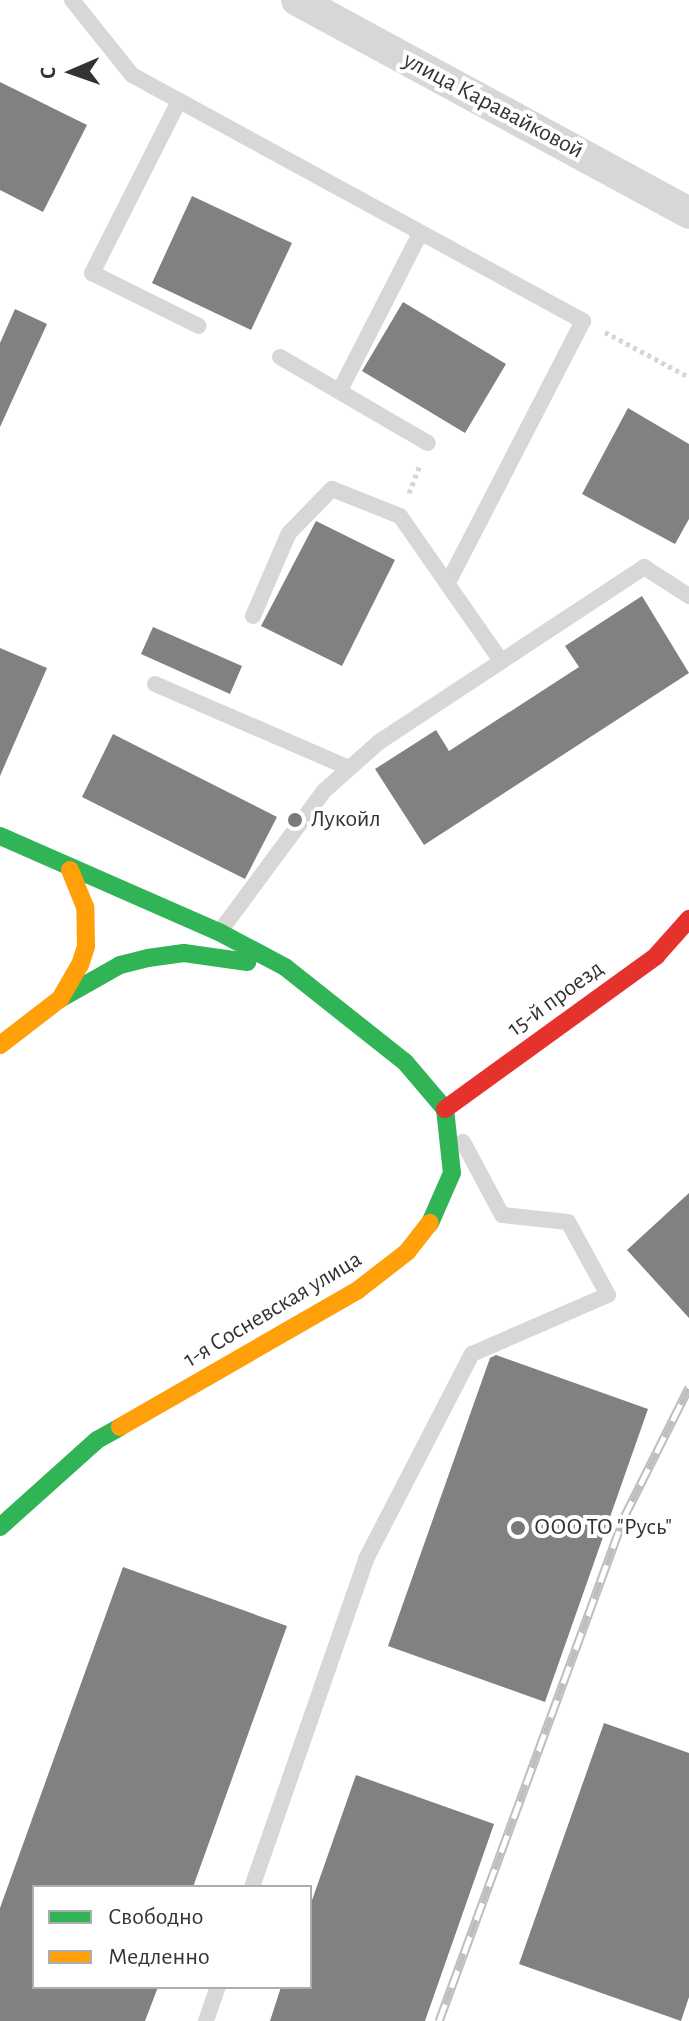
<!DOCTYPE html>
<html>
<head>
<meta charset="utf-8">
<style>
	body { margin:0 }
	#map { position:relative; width:689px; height:2021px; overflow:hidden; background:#fff; font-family:"Alegreya Sans",sans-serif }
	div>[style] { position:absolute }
	.building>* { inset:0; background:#818181 }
	.path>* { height:5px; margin-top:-2.5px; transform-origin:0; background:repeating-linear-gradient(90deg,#d6d6d6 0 4px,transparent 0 8px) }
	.lane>* { height:16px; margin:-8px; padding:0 8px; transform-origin:8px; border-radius:8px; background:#d7d7d7 }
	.street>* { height:32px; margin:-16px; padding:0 16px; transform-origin:16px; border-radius:16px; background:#d7d7d7 }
	.fast>* { height:18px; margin:-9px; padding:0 9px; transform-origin:9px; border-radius:9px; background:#30b455 }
	.slow>* { height:18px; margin:-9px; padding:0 9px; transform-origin:9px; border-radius:9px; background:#ff9f0a }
	.jam>* { height:18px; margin:-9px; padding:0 9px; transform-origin:9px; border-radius:9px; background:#e5322d }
	.rail>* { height:9px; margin-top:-4.5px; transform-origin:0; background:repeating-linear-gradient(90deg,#fff 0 18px,#bebebe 0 36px); box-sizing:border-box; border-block:2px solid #bebebe }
	.dots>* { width:22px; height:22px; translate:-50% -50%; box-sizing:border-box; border:4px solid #fff; border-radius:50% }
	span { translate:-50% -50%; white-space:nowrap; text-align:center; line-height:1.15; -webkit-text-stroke:8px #fff; paint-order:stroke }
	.street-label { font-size:24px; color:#333 }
	.poi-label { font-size:24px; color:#333 }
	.left { translate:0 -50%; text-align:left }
	.legend { position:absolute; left:32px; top:1885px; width:280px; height:104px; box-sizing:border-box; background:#fff; border:2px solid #adadad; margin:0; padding:10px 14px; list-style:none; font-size:24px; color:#333 }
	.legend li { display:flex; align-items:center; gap:16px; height:40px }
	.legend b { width:40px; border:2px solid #adadad }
	.north { position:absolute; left:32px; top:32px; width:80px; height:80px; -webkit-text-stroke:6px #fff; paint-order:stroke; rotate:268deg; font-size:22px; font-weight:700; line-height:32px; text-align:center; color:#333 }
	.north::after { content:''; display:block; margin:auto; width:28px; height:36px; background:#333; clip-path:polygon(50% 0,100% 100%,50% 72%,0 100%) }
</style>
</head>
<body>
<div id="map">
	<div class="building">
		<i style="clip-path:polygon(0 82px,87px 125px,43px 212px,0 190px)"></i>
		<i style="clip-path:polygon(192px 196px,292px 243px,251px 330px,152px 283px)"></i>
		<i style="clip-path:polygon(403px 302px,506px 364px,465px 433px,362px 371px)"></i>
		<i style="clip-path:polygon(15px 309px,47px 324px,0 427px,0 343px)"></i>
		<i style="clip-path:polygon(628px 408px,689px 444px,689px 519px,675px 544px,582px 494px)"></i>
		<i style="clip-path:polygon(316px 521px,395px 560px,342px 666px,261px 626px)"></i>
		<i style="clip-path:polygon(642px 596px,689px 673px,424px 845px,375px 769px,436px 730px,449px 751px,579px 667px,565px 646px)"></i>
		<i style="clip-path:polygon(153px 627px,242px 666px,230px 694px,141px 654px)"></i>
		<i style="clip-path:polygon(0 648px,47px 668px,0 776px)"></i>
		<i style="clip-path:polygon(113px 734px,277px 817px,245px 879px,82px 797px)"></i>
		<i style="clip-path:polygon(689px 1193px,689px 1318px,627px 1250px)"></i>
		<i style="clip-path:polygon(496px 1355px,648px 1409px,545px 1702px,388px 1646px,490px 1358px)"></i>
		<i style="clip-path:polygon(123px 1567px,287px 1626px,193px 1887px,34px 1887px,34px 1987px,158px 1987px,145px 2021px,0 2021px,0 1908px)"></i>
		<i style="clip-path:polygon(604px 1723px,689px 1753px,689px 1997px,681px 2021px,519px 1964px)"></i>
		<i style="clip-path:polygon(356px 1775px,494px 1824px,425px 2021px,270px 2021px,281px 1987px,310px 1987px,310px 1906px)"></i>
	</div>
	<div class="path">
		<i style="left:605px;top:332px;width:95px;rotate:28.2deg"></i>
		<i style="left:409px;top:493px;width:30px;rotate:-69deg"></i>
	</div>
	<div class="lane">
		<i style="left:72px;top:0;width:96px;rotate:51.3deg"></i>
		<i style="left:132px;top:75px;width:514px;rotate:28.61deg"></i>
		<i style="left:583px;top:321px;width:296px;rotate:117.3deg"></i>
		<i style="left:179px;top:101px;width:193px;rotate:116.8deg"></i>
		<i style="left:92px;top:273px;width:119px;rotate:26.4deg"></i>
		<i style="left:280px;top:357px;width:171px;rotate:30.2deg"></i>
		<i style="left:340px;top:390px;width:175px;rotate:-62.9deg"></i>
		<i style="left:253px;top:616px;width:90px;rotate:-66.6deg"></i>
		<i style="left:289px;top:533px;width:62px;rotate:-45.7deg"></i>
		<i style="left:332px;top:489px;width:73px;rotate:21.7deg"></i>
		<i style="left:400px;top:516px;width:173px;rotate:55.1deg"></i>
		<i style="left:155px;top:684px;width:209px;rotate:23.4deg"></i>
		<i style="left:221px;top:930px;width:173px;rotate:-53.5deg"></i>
		<i style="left:324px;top:791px;width:74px;rotate:-41.7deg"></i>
		<i style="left:379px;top:742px;width:318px;rotate:-33.4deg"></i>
		<i style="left:644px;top:567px;width:54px;rotate:32.8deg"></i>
		<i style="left:252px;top:1887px;width:347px;rotate:-70.8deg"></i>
		<i style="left:366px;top:1559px;width:231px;rotate:-62.7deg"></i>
		<i style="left:472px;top:1354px;width:148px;rotate:-23.5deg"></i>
		<i style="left:608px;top:1295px;width:83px;rotate:-118.7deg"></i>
		<i style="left:568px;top:1222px;width:66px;rotate:-173.9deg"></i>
		<i style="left:502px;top:1215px;width:83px;rotate:-118.1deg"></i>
		<i style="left:206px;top:2021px;width:36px;rotate:-71deg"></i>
	</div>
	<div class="street">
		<i style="left:297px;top:0;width:446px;rotate:28.5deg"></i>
	</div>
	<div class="fast">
		<i style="left:0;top:836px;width:239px;rotate:23.7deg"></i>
		<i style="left:219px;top:932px;width:75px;rotate:27.9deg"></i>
		<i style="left:285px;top:967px;width:153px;rotate:38.4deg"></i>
		<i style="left:405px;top:1062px;width:62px;rotate:49.6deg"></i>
		<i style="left:445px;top:1109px;width:64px;rotate:83.8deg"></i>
		<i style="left:452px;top:1173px;width:55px;rotate:113.7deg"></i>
		<i style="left:60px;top:999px;width:69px;rotate:-29.5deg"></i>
		<i style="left:120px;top:965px;width:29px;rotate:-14deg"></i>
		<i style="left:148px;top:958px;width:36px;rotate:-8deg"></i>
		<i style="left:184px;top:953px;width:64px;rotate:8.1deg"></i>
		<i style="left:0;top:1527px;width:130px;rotate:-41.9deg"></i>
		<i style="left:97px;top:1440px;width:26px;rotate:-29deg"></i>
	</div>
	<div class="slow">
		<i style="left:0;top:1045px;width:76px;rotate:-37.5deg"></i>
		<i style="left:60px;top:999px;width:39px;rotate:-60deg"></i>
		<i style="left:80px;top:965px;width:20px;rotate:-72deg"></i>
		<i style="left:86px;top:946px;width:39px;rotate:-91deg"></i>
		<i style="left:85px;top:907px;width:40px;rotate:-112deg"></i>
		<i style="left:120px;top:1427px;width:275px;rotate:-29.9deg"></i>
		<i style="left:358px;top:1290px;width:62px;rotate:-37.8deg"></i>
		<i style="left:407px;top:1252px;width:37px;rotate:-52deg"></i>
	</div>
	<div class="jam">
		<i style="left:445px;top:1109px;width:261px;rotate:-35.9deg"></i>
		<i style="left:656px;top:956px;width:50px;rotate:-48.3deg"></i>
	</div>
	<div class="rail">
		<i style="left:439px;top:2021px;width:537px;rotate:-69.84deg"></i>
		<i style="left:624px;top:1517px;width:145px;rotate:-63.4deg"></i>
	</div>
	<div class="dots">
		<i style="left:295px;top:820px;background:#7a7a7a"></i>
		<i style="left:518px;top:1528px;background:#7a7a7a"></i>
	</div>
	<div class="street-label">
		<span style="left:493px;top:106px;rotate:28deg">улица Каравайковой</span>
		<span style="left:556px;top:999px;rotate:-36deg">15-й проезд</span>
		<span style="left:273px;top:1310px;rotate:-31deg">1-я Сосневская улица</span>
	</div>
	<div class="poi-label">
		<span class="left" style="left:311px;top:820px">Лукойл</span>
		<span class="left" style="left:534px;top:1528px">ООО ТО "Русь"</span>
	</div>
	<ul class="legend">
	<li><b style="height:10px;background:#30b455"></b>Свободно</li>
	<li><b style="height:10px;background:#ff9f0a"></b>Медленно</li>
	</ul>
	<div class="north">С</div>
</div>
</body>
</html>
